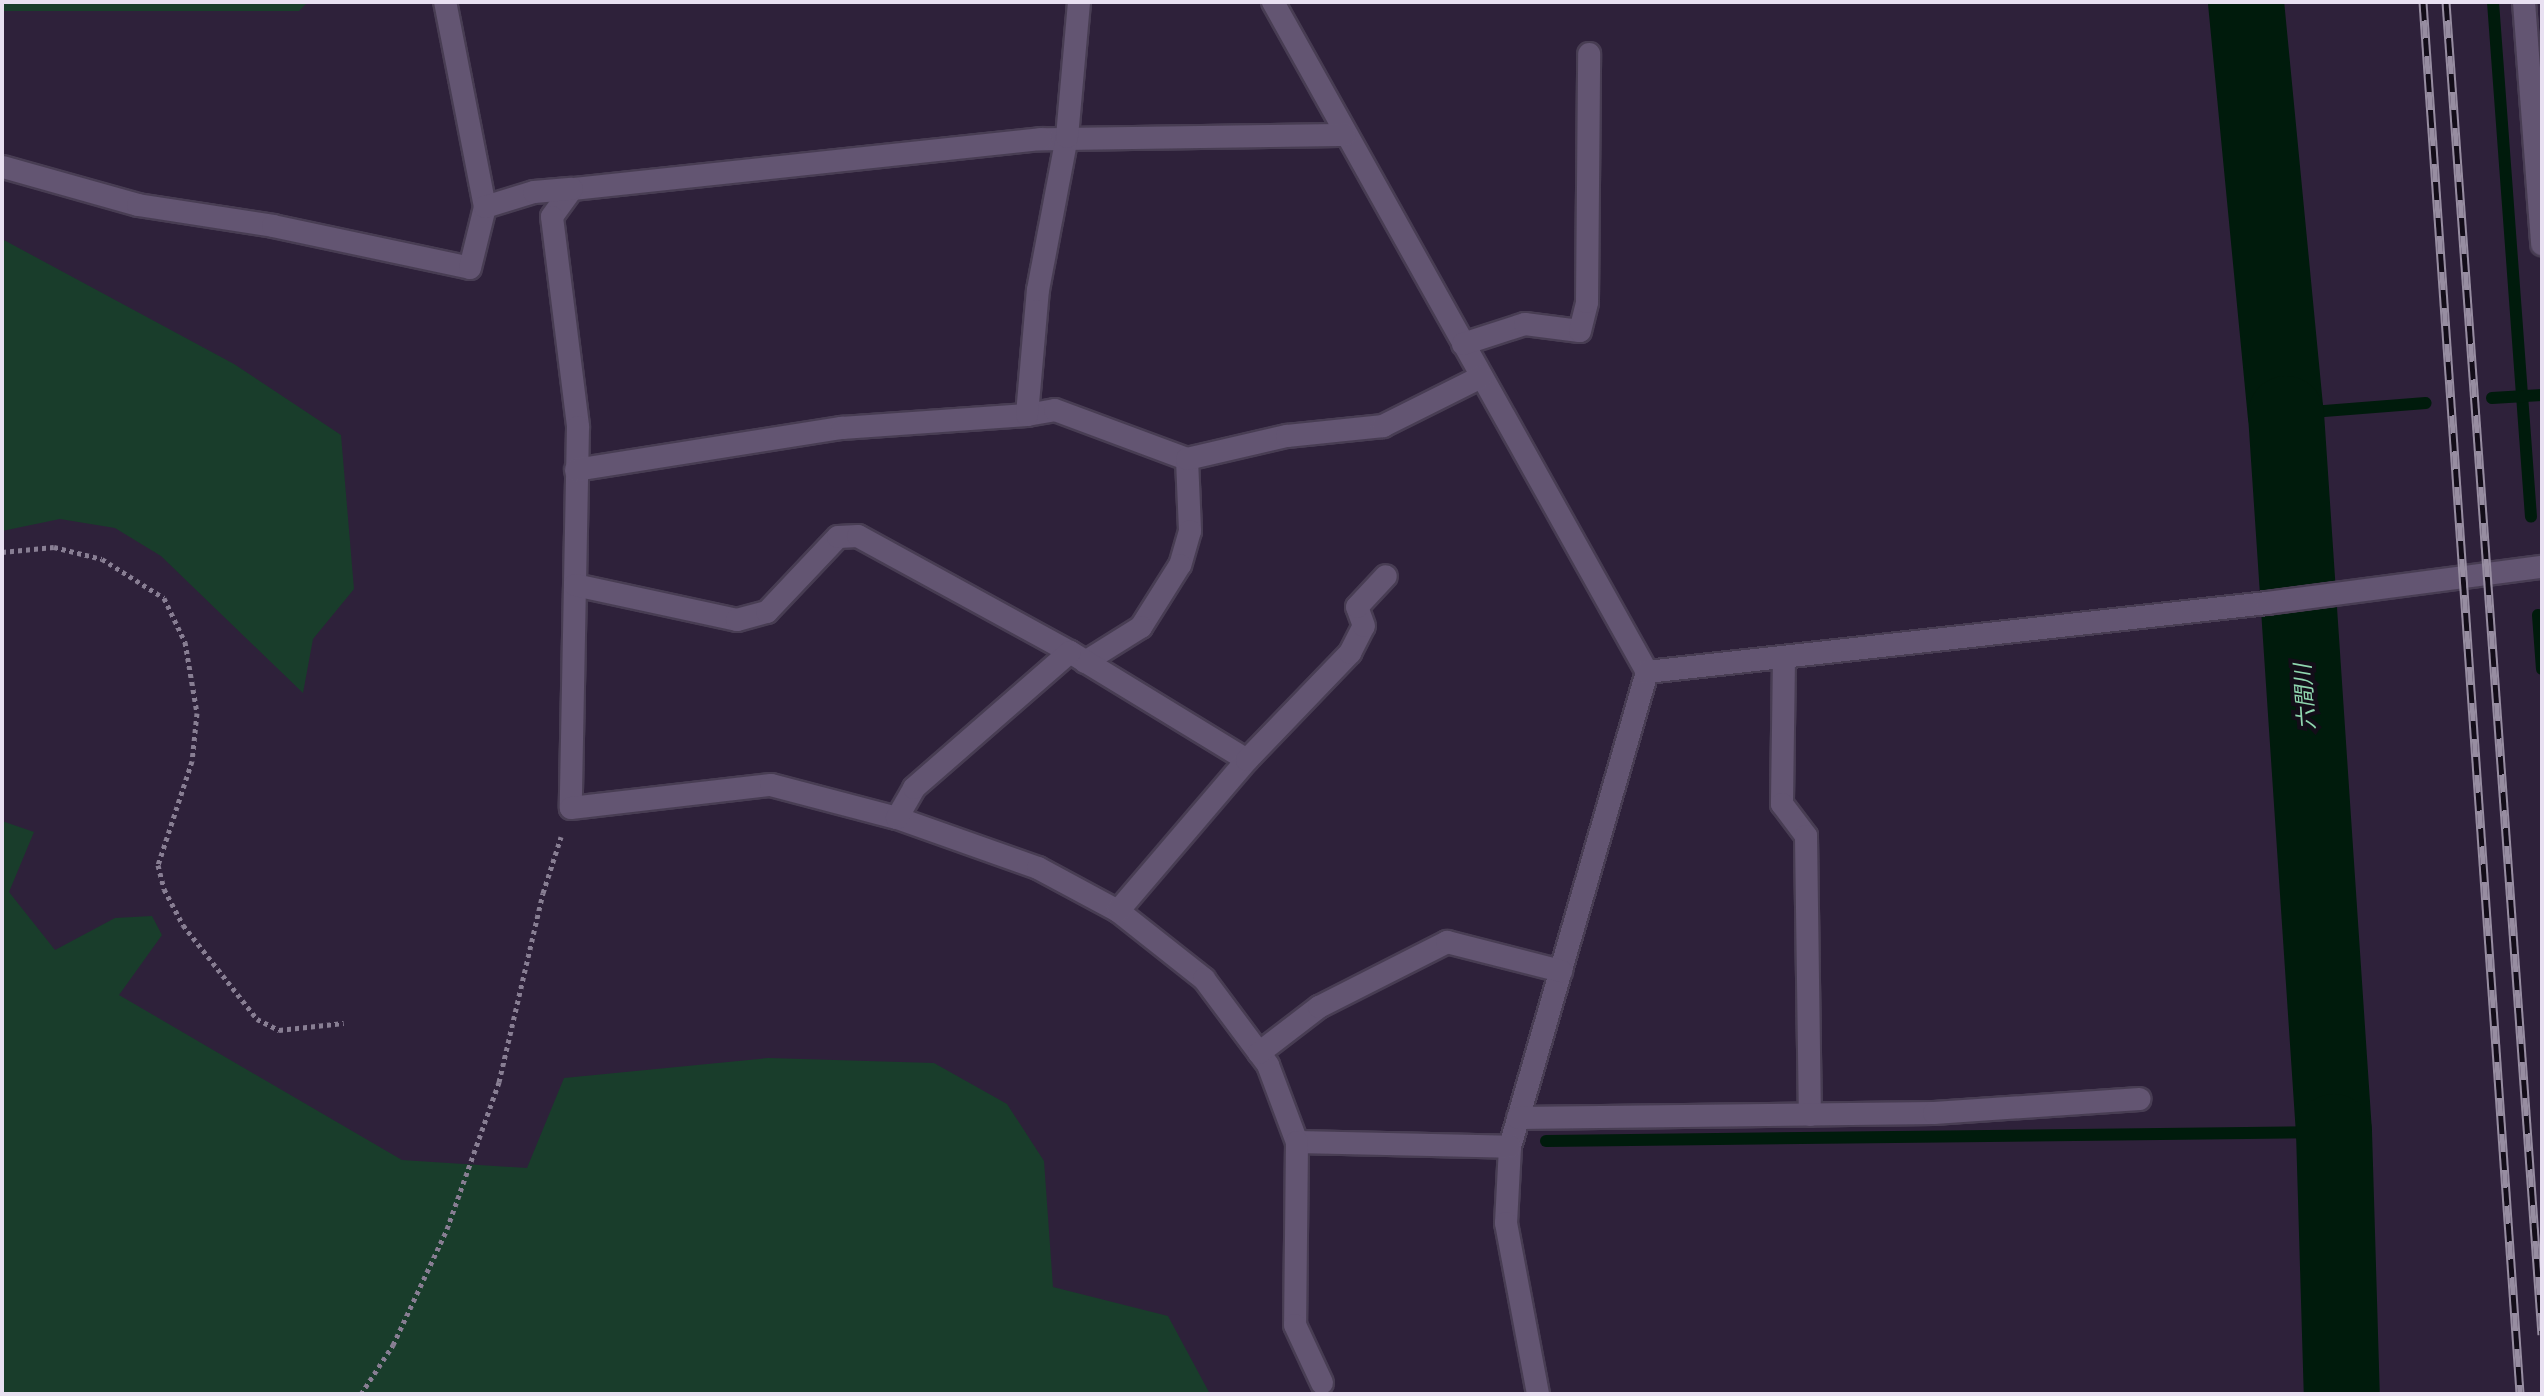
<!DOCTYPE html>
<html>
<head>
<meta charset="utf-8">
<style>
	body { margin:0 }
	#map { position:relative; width:2544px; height:1396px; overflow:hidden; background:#2e213a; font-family:"PT Sans Narrow","Noto Sans JP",sans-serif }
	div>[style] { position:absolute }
	.green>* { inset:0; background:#193d2b }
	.stream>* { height:12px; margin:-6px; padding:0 6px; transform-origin:6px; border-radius:6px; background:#001b0c }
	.river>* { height:76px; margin:-38px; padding:0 38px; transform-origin:38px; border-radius:38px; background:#001b0c }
	.path>* { height:5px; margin-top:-2.5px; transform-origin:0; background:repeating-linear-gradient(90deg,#887e93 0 4px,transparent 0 8px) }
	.roads { filter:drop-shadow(2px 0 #483d53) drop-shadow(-2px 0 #483d53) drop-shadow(0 2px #483d53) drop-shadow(0 -2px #483d53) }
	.minor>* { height:22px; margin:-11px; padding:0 11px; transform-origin:11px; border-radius:11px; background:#635572 }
	.rail>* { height:9px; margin-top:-4.5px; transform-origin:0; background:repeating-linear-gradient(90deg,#130d19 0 18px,#978da1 0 36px); box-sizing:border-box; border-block:2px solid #978da1 }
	span { translate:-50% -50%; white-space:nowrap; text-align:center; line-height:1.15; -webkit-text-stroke:8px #130d19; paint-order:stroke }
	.water-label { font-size:22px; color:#8fd6af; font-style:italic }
	.frame { position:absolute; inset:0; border:4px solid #e8e0f1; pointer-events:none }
</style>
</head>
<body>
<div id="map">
	<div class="green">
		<i style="clip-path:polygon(2px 2px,308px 2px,299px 11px,2px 11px)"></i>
		<i style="clip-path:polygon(2px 239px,234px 364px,341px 435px,354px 589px,313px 639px,303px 693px,161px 556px,115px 528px,60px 519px,2px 531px)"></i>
		<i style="clip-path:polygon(2px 821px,34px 832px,9px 892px,55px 950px,115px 918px,152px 916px,162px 935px,119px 995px,402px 1160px,527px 1168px,564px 1078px,768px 1058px,934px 1063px,1007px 1104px,1044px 1161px,1053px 1287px,1168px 1316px,1210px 1394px,2px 1394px)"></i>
	</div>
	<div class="stream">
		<i style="left:2493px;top:2px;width:516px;rotate:85.78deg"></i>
		<i style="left:2492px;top:398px;width:50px;rotate:-3.4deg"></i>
		<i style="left:2286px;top:414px;width:140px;rotate:-4.5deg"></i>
		<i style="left:2538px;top:615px;width:54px;rotate:85.8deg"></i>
		<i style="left:1546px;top:1141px;width:788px;rotate:-0.65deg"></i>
	</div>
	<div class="river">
		<i style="left:2246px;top:2px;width:414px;rotate:84.5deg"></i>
		<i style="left:2286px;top:414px;width:720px;rotate:86.18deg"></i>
		<i style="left:2334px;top:1132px;width:262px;rotate:88.3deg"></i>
	</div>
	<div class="path">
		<i style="left:2px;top:552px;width:52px;rotate:-5.5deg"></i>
		<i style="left:54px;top:547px;width:49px;rotate:14deg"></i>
		<i style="left:102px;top:559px;width:73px;rotate:32.2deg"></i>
		<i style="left:164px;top:598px;width:49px;rotate:64.5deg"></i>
		<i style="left:185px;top:642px;width:72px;rotate:80.4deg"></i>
		<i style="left:197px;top:713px;width:48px;rotate:95.9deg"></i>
		<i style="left:192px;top:761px;width:109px;rotate:108.1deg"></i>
		<i style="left:158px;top:865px;width:25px;rotate:76deg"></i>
		<i style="left:164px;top:889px;width:41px;rotate:62.2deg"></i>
		<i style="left:183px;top:925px;width:120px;rotate:51.8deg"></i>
		<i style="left:257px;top:1019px;width:25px;rotate:27deg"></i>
		<i style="left:279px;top:1030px;width:65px;rotate:-6.1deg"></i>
		<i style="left:361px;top:1394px;width:59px;rotate:-56.9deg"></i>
		<i style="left:393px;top:1345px;width:128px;rotate:-65deg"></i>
		<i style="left:447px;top:1229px;width:156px;rotate:-70.5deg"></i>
		<i style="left:499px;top:1082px;width:194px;rotate:-76.9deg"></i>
		<i style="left:543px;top:893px;width:59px;rotate:-72.2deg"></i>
	</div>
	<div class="roads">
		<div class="minor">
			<i style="left:1273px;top:2px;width:767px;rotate:60.83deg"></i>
			<i style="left:1647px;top:672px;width:494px;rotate:106.1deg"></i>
			<i style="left:1510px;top:1147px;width:76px;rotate:93deg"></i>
			<i style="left:1506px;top:1223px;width:174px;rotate:79.4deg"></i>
			<i style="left:2524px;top:2px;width:243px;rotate:85.7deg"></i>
			<i style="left:1345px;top:135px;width:304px;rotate:179.2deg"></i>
			<i style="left:1041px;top:139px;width:472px;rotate:173.9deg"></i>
			<i style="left:572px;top:189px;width:34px;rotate:126deg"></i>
			<i style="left:552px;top:217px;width:212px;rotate:82.9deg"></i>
			<i style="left:578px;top:427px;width:381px;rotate:91.1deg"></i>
			<i style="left:571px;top:808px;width:201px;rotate:-6.6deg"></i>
			<i style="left:771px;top:785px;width:130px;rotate:14.7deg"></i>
			<i style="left:897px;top:818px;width:150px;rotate:19.5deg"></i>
			<i style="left:1038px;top:868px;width:91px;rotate:28.3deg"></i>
			<i style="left:1118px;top:911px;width:110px;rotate:38.3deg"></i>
			<i style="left:1204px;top:979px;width:107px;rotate:53.3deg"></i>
			<i style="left:1268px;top:1065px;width:82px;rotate:69.4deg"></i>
			<i style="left:1297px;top:1142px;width:213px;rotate:1.3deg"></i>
			<i style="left:3px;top:167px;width:140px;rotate:15.7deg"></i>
			<i style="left:138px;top:205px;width:137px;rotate:8.8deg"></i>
			<i style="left:273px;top:226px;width:201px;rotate:12deg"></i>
			<i style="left:470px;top:268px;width:63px;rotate:-76.2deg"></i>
			<i style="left:485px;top:207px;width:209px;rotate:-101deg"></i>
			<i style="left:485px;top:207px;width:51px;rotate:-17deg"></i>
			<i style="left:534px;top:192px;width:38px;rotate:-5deg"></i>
			<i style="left:1463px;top:344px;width:65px;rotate:-17.9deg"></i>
			<i style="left:1525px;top:324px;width:55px;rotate:7.3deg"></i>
			<i style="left:1580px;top:331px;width:30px;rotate:-76deg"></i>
			<i style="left:1587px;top:302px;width:248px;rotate:-89.5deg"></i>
			<i style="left:1027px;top:415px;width:28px;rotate:-10deg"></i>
			<i style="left:1055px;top:410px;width:141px;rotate:20.4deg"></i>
			<i style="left:1187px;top:459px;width:72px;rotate:87.6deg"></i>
			<i style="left:1190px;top:531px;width:35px;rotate:106deg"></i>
			<i style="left:1180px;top:565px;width:73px;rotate:122.2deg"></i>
			<i style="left:1141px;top:627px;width:66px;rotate:148deg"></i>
			<i style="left:1187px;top:459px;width:103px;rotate:-13deg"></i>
			<i style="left:1287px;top:436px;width:97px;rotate:-5.9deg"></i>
			<i style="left:1383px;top:426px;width:110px;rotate:-26.6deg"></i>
			<i style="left:576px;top:470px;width:269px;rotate:-9deg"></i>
			<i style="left:842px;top:428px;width:185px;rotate:-4deg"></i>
			<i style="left:1027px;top:415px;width:125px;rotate:-85deg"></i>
			<i style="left:1038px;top:290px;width:156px;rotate:-79.3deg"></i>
			<i style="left:1067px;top:137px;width:136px;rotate:-84.9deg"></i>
			<i style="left:575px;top:585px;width:166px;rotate:12.2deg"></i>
			<i style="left:737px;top:620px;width:31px;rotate:-15deg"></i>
			<i style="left:767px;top:612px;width:103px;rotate:-46.6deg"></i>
			<i style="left:838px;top:537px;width:20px;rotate:-3deg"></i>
			<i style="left:858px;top:536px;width:242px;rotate:28.7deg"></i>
			<i style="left:1070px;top:652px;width:207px;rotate:31.4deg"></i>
			<i style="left:1784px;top:658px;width:146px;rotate:90.8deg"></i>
			<i style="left:1782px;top:804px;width:40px;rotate:53deg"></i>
			<i style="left:1806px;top:836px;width:279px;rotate:89.2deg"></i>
			<i style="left:1647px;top:672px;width:624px;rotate:-6.35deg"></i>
			<i style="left:2267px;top:603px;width:277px;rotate:-7.5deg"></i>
			<i style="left:897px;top:818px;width:34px;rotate:-60deg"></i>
			<i style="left:914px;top:788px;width:207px;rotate:-41.1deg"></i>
			<i style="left:1118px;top:911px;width:199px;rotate:-49.5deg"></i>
			<i style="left:1247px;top:760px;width:149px;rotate:-46.1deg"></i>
			<i style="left:1350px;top:653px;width:30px;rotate:-63deg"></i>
			<i style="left:1364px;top:626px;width:20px;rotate:-110deg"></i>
			<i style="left:1357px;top:607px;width:42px;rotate:-46.9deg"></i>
			<i style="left:1259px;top:1053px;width:76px;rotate:-37.5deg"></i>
			<i style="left:1319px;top:1007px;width:144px;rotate:-26.9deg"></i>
			<i style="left:1447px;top:942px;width:118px;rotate:14.3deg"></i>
			<i style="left:1518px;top:1118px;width:416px;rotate:-0.7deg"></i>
			<i style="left:1934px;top:1113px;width:206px;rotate:-3.9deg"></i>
			<i style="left:1297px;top:1142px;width:183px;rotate:90.6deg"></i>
			<i style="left:1295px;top:1325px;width:64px;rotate:65deg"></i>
		</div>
	</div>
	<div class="rail">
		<i style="left:2423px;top:2px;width:1395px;rotate:86.01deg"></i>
		<i style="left:2446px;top:2px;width:1336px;rotate:85.88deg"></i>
	</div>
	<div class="water-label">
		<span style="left:2305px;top:697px;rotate:-94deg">六間川</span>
	</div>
	<div class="frame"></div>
</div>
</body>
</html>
